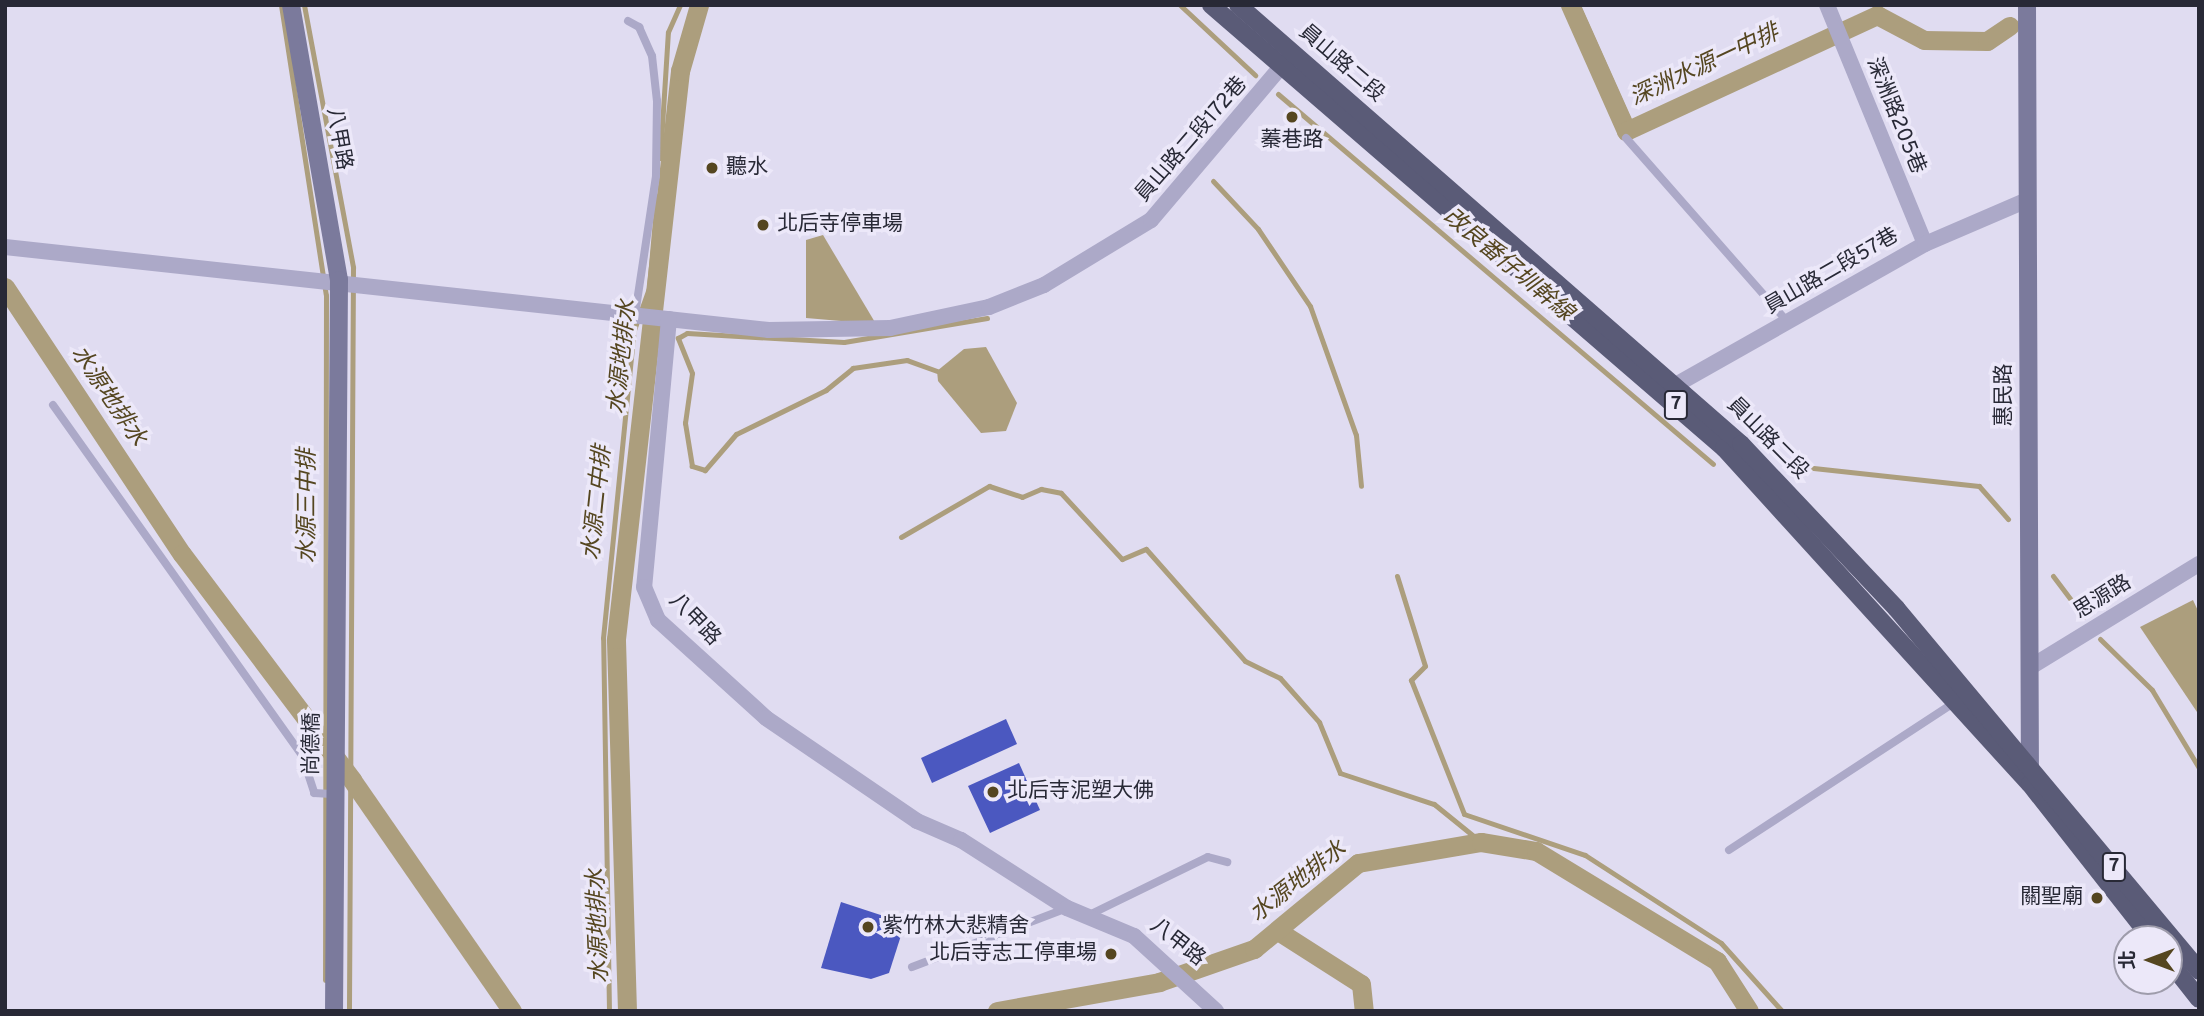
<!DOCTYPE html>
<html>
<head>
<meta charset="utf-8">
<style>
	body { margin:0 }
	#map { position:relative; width:2204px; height:1016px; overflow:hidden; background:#e0dcf1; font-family:Overpass,"Noto Sans TC",sans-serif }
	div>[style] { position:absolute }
	.water>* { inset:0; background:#ac9e7d }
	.stream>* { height:5px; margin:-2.5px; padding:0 2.5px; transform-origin:2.5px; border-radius:2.5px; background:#ac9e7d }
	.canal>* { height:19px; margin:-9.5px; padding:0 9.5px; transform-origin:9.5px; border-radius:9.5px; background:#ac9e7d }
	.building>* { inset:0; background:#4b58c0 }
	.lane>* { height:8px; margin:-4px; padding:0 4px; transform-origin:4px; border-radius:4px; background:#aca9c8 }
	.street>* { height:16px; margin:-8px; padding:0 8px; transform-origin:8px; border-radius:8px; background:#aca9c8 }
	.secondary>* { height:18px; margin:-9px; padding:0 9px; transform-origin:9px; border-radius:9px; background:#7b7a9c }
	.primary>* { height:18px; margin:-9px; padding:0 9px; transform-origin:9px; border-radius:9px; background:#5a5b77 }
	.dots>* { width:19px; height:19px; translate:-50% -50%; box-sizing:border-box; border:4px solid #ece8f9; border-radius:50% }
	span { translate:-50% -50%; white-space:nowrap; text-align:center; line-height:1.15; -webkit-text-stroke:7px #ece8f9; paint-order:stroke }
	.shield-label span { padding:2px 5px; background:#ece8f9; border:2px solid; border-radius:5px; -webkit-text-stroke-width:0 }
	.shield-label { font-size:19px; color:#282936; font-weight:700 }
	.street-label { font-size:21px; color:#282936 }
	.poi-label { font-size:21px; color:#282936 }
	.left { translate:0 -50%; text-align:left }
	.right { translate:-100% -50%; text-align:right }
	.water-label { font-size:23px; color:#554620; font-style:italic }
	.frame { position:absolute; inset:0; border:7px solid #282936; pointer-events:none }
	.north { position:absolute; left:2113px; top:925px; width:70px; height:70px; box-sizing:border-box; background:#ece8f9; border:2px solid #9e9cab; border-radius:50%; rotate:270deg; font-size:19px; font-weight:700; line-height:28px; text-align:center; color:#282936 }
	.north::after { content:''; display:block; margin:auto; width:24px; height:32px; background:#554620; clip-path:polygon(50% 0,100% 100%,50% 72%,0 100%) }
</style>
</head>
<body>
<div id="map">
	<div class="water">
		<i style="clip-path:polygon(823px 235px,876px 324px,806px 318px,806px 240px)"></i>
		<i style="clip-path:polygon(986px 347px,1017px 403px,1006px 431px,981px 433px,938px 381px,937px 371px,964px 349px)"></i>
		<i style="clip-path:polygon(2193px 600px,2199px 613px,2199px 715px,2140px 627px)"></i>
	</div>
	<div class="stream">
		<i style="left:281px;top:5px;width:293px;rotate:81.2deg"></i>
		<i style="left:326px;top:295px;width:685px;rotate:90.08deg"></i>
		<i style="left:304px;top:5px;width:267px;rotate:79.4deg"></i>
		<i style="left:353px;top:267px;width:744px;rotate:90.31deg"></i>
		<i style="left:1180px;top:5px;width:103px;rotate:43deg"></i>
		<i style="left:1578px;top:5px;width:127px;rotate:65.9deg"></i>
		<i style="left:1278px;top:94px;width:571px;rotate:40.38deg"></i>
		<i style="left:660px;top:158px;width:126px;rotate:-86.4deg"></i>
		<i style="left:668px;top:32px;width:30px;rotate:-66deg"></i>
		<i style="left:1213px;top:181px;width:66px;rotate:46.8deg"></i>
		<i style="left:1258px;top:229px;width:93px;rotate:56deg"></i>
		<i style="left:1310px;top:306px;width:137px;rotate:70.4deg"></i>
		<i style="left:1356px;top:435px;width:51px;rotate:84.4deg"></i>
		<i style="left:654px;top:333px;width:1px"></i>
		<i style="left:937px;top:371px;width:32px;rotate:-160deg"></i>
		<i style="left:907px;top:360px;width:55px;rotate:171.6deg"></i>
		<i style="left:853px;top:368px;width:35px;rotate:141deg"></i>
		<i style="left:826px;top:390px;width:100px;rotate:153.9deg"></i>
		<i style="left:736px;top:434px;width:48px;rotate:130.7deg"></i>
		<i style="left:705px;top:470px;width:14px;rotate:-163deg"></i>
		<i style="left:692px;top:466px;width:44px;rotate:-99.2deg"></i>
		<i style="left:685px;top:423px;width:50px;rotate:-82deg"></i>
		<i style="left:692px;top:373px;width:38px;rotate:-112deg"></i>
		<i style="left:678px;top:338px;width:10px;rotate:-29deg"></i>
		<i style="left:687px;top:333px;width:157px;rotate:3.3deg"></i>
		<i style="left:844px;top:342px;width:145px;rotate:-9.5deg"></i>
		<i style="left:1795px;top:466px;width:185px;rotate:6.2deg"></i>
		<i style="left:1979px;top:486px;width:44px;rotate:48.7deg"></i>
		<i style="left:901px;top:537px;width:102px;rotate:-30.1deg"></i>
		<i style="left:989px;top:486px;width:35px;rotate:18deg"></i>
		<i style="left:1022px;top:497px;width:21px;rotate:-23deg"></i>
		<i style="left:1041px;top:489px;width:20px;rotate:11deg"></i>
		<i style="left:1061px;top:493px;width:90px;rotate:47.3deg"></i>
		<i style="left:1122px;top:559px;width:26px;rotate:-23deg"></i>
		<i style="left:1146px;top:549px;width:149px;rotate:48.5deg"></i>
		<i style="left:1245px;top:661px;width:39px;rotate:26deg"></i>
		<i style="left:1280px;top:678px;width:59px;rotate:48.4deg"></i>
		<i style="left:1319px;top:722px;width:55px;rotate:67.6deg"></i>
		<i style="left:1340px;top:773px;width:99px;rotate:18.3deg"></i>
		<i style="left:1434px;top:804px;width:60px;rotate:39deg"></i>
		<i style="left:1397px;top:576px;width:94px;rotate:72.7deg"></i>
		<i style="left:1425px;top:666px;width:20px;rotate:135deg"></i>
		<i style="left:1411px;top:680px;width:144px;rotate:68.4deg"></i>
		<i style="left:1464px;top:814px;width:128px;rotate:18.7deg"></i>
		<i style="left:1585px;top:855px;width:162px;rotate:32.9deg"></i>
		<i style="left:1721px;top:943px;width:91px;rotate:48.1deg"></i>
		<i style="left:2053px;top:576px;width:51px;rotate:52.9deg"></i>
		<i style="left:2100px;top:639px;width:73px;rotate:44.4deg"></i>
		<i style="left:2152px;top:690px;width:91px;rotate:58.9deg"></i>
		<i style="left:609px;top:1011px;width:373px;rotate:-90.9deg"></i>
		<i style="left:603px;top:638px;width:310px;rotate:-84.3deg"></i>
		<i style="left:634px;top:330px;width:45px;rotate:-70.3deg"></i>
		<i style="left:649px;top:288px;width:92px;rotate:-85deg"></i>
	</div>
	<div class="canal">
		<i style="left:1570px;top:5px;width:138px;rotate:66deg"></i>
		<i style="left:1626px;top:131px;width:277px;rotate:-24.8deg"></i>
		<i style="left:1877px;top:15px;width:53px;rotate:28deg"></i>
		<i style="left:1924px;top:40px;width:63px;rotate:0.9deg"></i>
		<i style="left:1987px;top:41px;width:27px;rotate:-34deg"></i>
		<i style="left:5px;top:287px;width:320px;rotate:56.5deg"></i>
		<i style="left:182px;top:554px;width:283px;rotate:53deg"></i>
		<i style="left:352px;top:780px;width:281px;rotate:55.3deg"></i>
		<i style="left:1278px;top:931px;width:98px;rotate:32.6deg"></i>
		<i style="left:1361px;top:984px;width:27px;rotate:84deg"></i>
		<i style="left:627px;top:1011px;width:372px;rotate:-91.7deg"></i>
		<i style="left:616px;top:639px;width:572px;rotate:-83.57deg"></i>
		<i style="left:680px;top:71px;width:69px;rotate:-73.9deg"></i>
		<i style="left:997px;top:1011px;width:165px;rotate:-10.1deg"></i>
		<i style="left:1159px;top:982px;width:101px;rotate:-19.2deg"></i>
		<i style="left:1254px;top:949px;width:135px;rotate:-39.6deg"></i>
		<i style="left:1358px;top:863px;width:125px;rotate:-9.7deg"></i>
		<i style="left:1481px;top:842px;width:56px;rotate:9.3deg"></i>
		<i style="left:1536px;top:851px;width:212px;rotate:31.3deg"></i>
		<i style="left:1717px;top:961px;width:59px;rotate:57.4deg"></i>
	</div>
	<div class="building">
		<i style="clip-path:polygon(1006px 719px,1017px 744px,932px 783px,921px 758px)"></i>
		<i style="clip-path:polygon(1019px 763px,1040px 810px,990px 833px,968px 786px)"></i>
		<i style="clip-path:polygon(841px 902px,905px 923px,889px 973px,871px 979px,821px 968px)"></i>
	</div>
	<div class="lane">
		<i style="left:628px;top:21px;width:13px;rotate:29deg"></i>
		<i style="left:639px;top:27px;width:32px;rotate:66deg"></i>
		<i style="left:652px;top:56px;width:45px;rotate:83.7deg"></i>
		<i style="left:657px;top:101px;width:75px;rotate:90.8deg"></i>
		<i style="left:656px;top:176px;width:141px;rotate:98.6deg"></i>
		<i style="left:1626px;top:138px;width:244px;rotate:48.7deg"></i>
		<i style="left:53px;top:405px;width:430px;rotate:54.6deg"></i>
		<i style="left:302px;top:755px;width:40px;rotate:72deg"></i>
		<i style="left:314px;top:793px;width:22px;rotate:3deg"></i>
		<i style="left:1729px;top:850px;width:270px;rotate:-33.2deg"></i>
		<i style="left:1089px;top:915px;width:132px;rotate:-26deg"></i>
		<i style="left:1208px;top:857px;width:20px;rotate:15deg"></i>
		<i style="left:912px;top:967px;width:166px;rotate:-20.8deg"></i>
	</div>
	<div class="street">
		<i style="left:1827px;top:5px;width:258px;rotate:67.7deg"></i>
		<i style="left:5px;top:247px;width:768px;rotate:6.2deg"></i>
		<i style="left:769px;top:330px;width:121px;rotate:-0.9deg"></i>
		<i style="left:890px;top:328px;width:101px;rotate:-12deg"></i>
		<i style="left:989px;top:307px;width:59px;rotate:-21.8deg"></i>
		<i style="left:1044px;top:285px;width:125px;rotate:-31.3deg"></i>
		<i style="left:1151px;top:220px;width:215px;rotate:-49.7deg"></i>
		<i style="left:669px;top:319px;width:269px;rotate:95.3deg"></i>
		<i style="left:644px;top:587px;width:36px;rotate:67deg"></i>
		<i style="left:658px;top:620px;width:146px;rotate:42.2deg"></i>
		<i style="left:766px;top:718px;width:183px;rotate:34.3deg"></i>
		<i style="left:917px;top:821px;width:48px;rotate:23.4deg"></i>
		<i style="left:961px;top:840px;width:126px;rotate:32.7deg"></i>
		<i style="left:1067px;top:908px;width:73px;rotate:22.7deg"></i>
		<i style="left:1134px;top:936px;width:111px;rotate:42.4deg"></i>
		<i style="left:1665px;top:391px;width:299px;rotate:-29.5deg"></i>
		<i style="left:1925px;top:244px;width:111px;rotate:-23.3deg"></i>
		<i style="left:2029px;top:668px;width:199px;rotate:-31.5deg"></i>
	</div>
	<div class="secondary">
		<i style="left:291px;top:5px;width:279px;rotate:80.1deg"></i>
		<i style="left:339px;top:280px;width:731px;rotate:90.39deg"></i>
		<i style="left:2027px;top:5px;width:774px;rotate:89.78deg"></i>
	</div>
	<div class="primary">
		<i style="left:1211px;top:5px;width:678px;rotate:40.81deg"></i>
		<i style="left:1724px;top:448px;width:454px;rotate:47.7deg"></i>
		<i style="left:2030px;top:784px;width:197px;rotate:51.8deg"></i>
		<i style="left:1238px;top:5px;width:668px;rotate:41.11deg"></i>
		<i style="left:1741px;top:444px;width:226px;rotate:46.6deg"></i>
		<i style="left:1896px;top:608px;width:473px;rotate:50.1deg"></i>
		<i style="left:2169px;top:961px;width:48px;rotate:51.7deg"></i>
	</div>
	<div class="dots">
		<i style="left:1292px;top:117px;background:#554620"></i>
		<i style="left:712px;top:168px;background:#554620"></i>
		<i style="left:763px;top:225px;background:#554620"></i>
		<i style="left:993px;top:792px;background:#554620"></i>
		<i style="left:2097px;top:898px;background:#554620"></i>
		<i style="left:868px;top:927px;background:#554620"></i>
		<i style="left:1111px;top:954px;background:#554620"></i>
	</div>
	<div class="shield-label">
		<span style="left:1676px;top:405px">7</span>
		<span style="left:2114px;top:867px">7</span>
	</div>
	<div class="street-label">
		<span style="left:1341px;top:64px;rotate:41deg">員山路二段</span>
		<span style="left:1895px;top:116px;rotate:68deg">深洲路205巷</span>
		<span style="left:338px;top:139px;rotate:80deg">八甲路</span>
		<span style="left:1192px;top:140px;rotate:-49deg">員山路二段172巷</span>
		<span style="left:1832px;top:272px;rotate:-30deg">員山路二段57巷</span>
		<span style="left:2005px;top:395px;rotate:-90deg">惠民路</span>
		<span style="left:1767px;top:439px;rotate:45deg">員山路二段</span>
		<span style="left:2103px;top:598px;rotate:-32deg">思源路</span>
		<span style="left:694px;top:620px;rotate:46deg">八甲路</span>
		<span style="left:313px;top:744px;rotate:-89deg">尚德橋</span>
		<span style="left:1177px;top:943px;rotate:38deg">八甲路</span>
	</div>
	<div class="poi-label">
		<span style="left:1292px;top:141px">蓁巷路</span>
		<span class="left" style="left:726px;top:168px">聽水</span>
		<span class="left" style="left:777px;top:225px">北后寺停車場</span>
		<span class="left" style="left:1007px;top:792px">北后寺泥塑大佛</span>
		<span class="right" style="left:2083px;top:898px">關聖廟</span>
		<span class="left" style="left:882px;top:927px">紫竹林大悲精舍</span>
		<span class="right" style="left:1097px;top:954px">北后寺志工停車場</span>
	</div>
	<div class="water-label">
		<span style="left:1705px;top:67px;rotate:-25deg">深洲水源一中排</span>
		<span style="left:1507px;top:266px;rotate:40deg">改良番仔圳幹線</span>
		<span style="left:624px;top:357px;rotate:-84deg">水源地排水</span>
		<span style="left:107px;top:397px;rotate:56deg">水源地排水</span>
		<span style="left:599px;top:503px;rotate:-84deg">水源二中排</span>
		<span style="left:309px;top:506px;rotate:-90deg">水源三中排</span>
		<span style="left:1299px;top:883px;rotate:-38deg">水源地排水</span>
		<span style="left:600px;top:926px;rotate:-92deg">水源地排水</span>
	</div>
	<div class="frame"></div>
	<div class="north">北</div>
</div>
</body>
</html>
